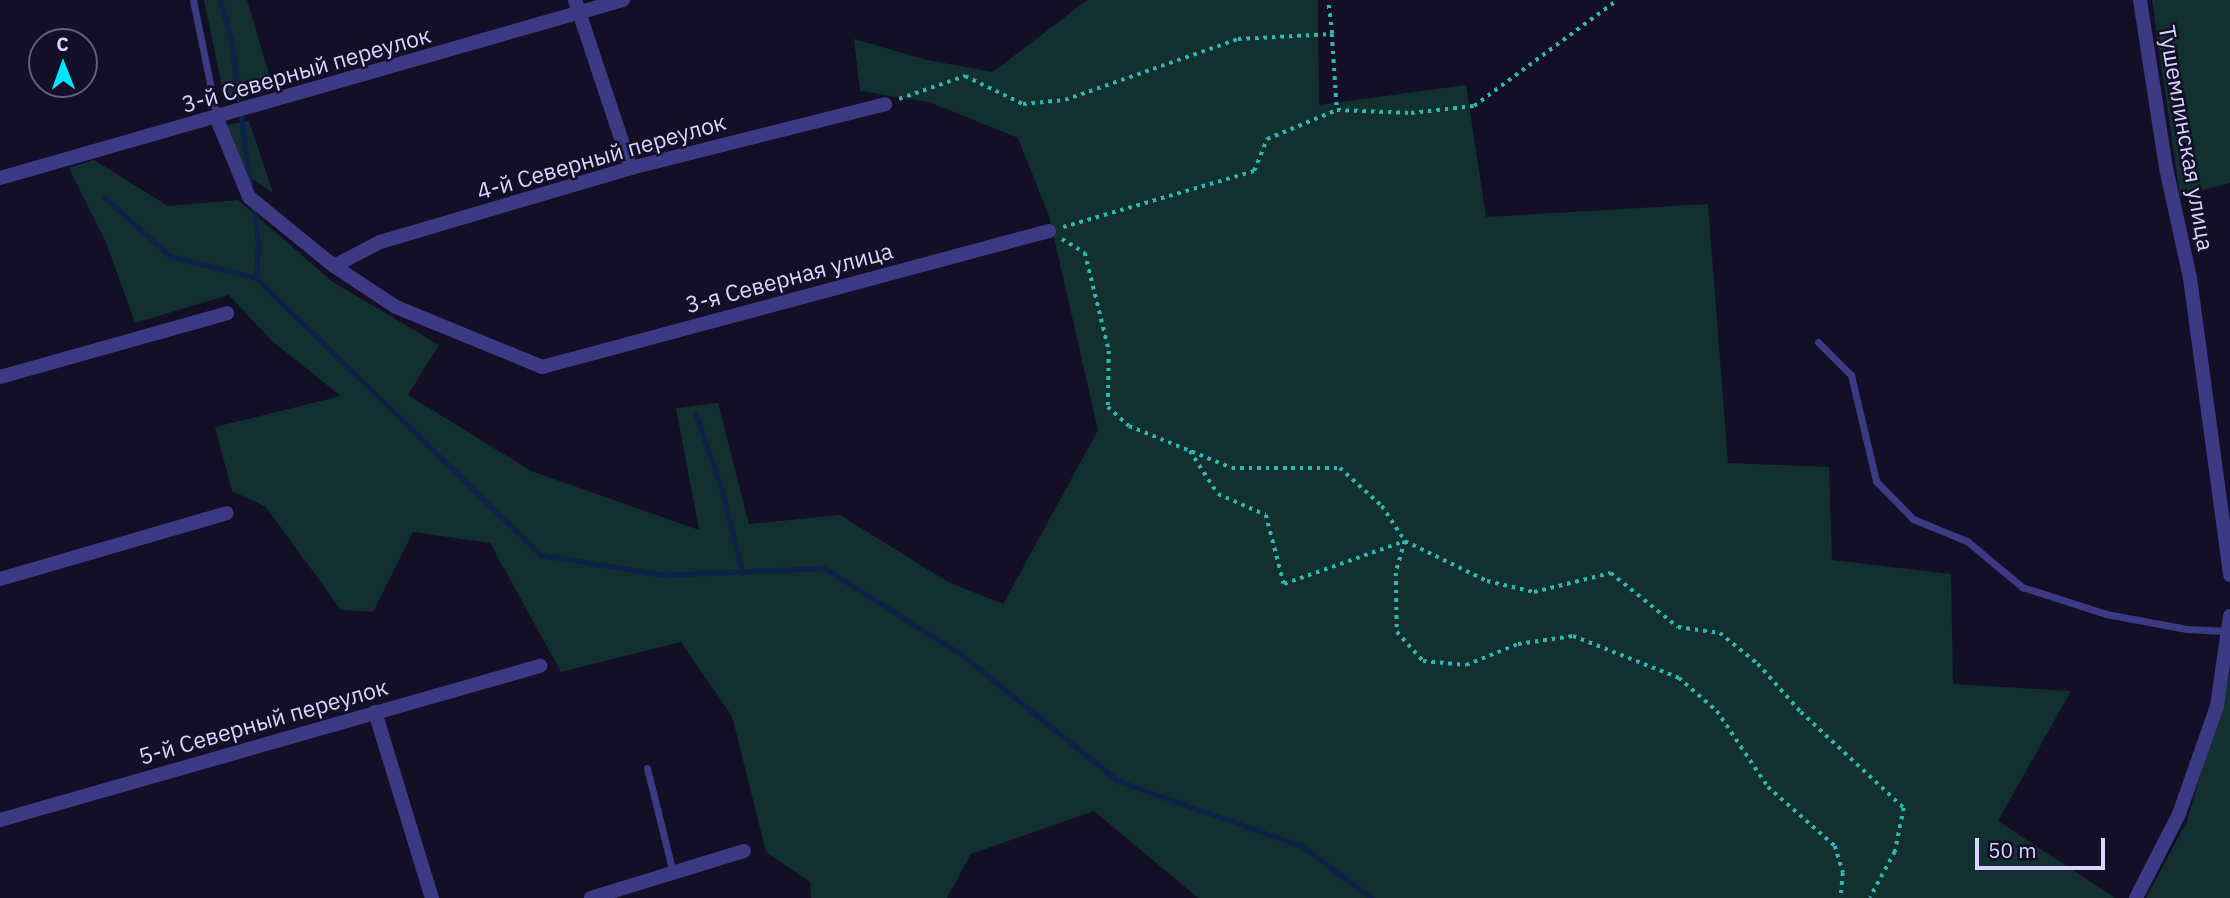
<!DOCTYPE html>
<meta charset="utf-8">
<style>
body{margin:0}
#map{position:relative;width:2230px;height:898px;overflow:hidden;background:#130f26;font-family:"IBM Plex Sans",sans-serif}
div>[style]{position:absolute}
.green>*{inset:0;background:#12302f}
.stream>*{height:5px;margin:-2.5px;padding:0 2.5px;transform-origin:2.5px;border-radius:2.5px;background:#0c2248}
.path>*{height:3.5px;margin-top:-1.75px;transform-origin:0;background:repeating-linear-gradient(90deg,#2fb8b0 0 3.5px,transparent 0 8.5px)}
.lane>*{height:7px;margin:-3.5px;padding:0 3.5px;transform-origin:3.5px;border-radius:3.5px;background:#3d3a85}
.street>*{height:14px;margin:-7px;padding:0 7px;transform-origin:7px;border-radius:7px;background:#3d3a85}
span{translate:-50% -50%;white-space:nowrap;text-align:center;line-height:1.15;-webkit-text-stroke:5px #130f26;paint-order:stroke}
.street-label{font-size:23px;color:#d9d4ff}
.north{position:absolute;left:28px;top:28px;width:70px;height:70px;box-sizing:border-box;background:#130f26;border:2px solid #625e7d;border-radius:50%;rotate:359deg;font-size:19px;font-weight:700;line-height:28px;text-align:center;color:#d9d4ff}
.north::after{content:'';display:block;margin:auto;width:24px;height:32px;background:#00e5ff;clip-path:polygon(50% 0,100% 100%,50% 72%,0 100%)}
.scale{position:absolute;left:1975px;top:838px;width:130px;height:32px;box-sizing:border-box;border:4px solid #d9d4ff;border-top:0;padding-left:9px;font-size:21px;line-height:24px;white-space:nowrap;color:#d9d4ff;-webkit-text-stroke:5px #130f26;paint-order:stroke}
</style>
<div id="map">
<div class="green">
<i style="clip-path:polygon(204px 0,247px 0,273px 87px,225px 101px)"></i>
<i style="clip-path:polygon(1087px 0,1318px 0,1319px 105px,1466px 85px,1486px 217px,1708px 204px,1728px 463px,1829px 467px,1832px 560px,1951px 574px,1953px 684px,2071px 691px,1998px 821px,2115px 898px,1198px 898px,1094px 811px,971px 854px,947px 898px,811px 898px,810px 882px,766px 852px,732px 716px,681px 642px,561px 672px,490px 543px,413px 532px,373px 612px,341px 610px,266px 507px,232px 491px,215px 427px,341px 396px,272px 341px,229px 295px,135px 323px,107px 245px,69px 168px,94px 160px,168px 206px,238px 200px,333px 282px,439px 345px,408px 395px,531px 471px,699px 530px,676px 408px,718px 403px,749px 524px,840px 515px,948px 582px,1003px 604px,1098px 430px,1049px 216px,1018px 138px,929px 102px,860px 91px,854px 39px,927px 60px,993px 72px)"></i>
<i style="clip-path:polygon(2152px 0,2230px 0,2230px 183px,2180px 196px)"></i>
<i style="clip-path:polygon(249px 121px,273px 193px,244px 173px,226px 125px)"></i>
<i style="clip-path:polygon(2230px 673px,2230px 898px,2146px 898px,2187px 821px)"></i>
</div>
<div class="stream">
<i style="left:220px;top:0;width:41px;rotate:74.6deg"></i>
<i style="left:231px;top:40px;width:144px;rotate:82.4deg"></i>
<i style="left:104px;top:197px;width:89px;rotate:41.8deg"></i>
<i style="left:170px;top:256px;width:89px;rotate:14.3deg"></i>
<i style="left:256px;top:278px;width:397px;rotate:44.2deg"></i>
<i style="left:541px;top:555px;width:124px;rotate:9.3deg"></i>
<i style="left:663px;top:575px;width:161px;rotate:-2.5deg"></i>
<i style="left:824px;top:568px;width:163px;rotate:32.2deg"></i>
<i style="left:962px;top:655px;width:201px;rotate:38.9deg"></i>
<i style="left:1118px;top:781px;width:195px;rotate:19.5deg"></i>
<i style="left:1302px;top:846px;width:86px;rotate:37deg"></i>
<i style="left:253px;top:203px;width:39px;rotate:83deg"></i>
<i style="left:258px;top:242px;width:36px;rotate:93deg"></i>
<i style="left:695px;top:413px;width:75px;rotate:70.6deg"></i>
<i style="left:720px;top:484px;width:91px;rotate:76deg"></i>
</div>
<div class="path">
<i style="left:1332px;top:34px;width:76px;rotate:86.2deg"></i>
<i style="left:899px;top:99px;width:70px;rotate:-19.2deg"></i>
<i style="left:965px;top:76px;width:64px;rotate:25.8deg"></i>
<i style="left:1023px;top:104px;width:42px;rotate:-5.4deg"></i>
<i style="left:1065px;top:100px;width:183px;rotate:-19.4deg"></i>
<i style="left:1238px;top:39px;width:94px;rotate:-3deg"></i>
<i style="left:1332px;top:34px;width:34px;rotate:-97deg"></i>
<i style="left:1063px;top:227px;width:199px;rotate:-16.3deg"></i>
<i style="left:1254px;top:171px;width:35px;rotate:-68deg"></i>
<i style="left:1267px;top:139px;width:76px;rotate:-22.5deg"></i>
<i style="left:1337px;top:110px;width:74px;rotate:2.3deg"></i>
<i style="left:1411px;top:113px;width:63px;rotate:-6.3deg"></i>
<i style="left:1474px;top:106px;width:178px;rotate:-36.5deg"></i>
<i style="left:1062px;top:239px;width:27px;rotate:31deg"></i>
<i style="left:1085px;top:253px;width:101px;rotate:76.2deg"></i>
<i style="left:1109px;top:351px;width:56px;rotate:91deg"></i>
<i style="left:1108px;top:407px;width:28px;rotate:42deg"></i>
<i style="left:1129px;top:426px;width:111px;rotate:22.2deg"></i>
<i style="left:1232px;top:468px;width:108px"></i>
<i style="left:1340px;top:468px;width:57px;rotate:42.1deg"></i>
<i style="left:1382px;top:506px;width:42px;rotate:56.7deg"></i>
<i style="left:1405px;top:541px;width:33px;rotate:106deg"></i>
<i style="left:1396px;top:573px;width:59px;rotate:89deg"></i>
<i style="left:1397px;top:632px;width:39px;rotate:48deg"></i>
<i style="left:1423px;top:661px;width:43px;rotate:5.3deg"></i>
<i style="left:1466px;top:665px;width:56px;rotate:-22deg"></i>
<i style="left:1518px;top:644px;width:56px;rotate:-8.3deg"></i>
<i style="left:1573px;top:636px;width:114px;rotate:21.6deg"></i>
<i style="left:1679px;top:678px;width:50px;rotate:41deg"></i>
<i style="left:1717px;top:711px;width:92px;rotate:56.1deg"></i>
<i style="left:1768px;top:787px;width:89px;rotate:41.4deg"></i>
<i style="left:1835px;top:846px;width:28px;rotate:73deg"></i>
<i style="left:1843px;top:873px;width:25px;rotate:95deg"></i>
<i style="left:1190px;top:451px;width:51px;rotate:56.9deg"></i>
<i style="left:1218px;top:494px;width:52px;rotate:23.6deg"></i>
<i style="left:1266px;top:515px;width:71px;rotate:75.4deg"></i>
<i style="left:1284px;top:584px;width:128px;rotate:-19.6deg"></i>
<i style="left:1405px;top:541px;width:91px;rotate:26deg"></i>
<i style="left:1487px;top:581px;width:48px;rotate:13.2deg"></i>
<i style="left:1534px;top:592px;width:79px;rotate:-13.9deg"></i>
<i style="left:1611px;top:573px;width:86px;rotate:38.9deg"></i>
<i style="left:1678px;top:627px;width:42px;rotate:8.1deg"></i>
<i style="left:1720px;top:633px;width:49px;rotate:39.2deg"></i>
<i style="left:1758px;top:664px;width:64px;rotate:48.1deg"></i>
<i style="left:1801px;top:712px;width:141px;rotate:43deg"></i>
<i style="left:1904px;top:808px;width:45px;rotate:101.6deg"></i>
<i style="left:1895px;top:852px;width:52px;rotate:118.5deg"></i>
</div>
<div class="lane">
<i style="left:193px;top:0;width:120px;rotate:78.5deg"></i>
<i style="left:1818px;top:342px;width:47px;rotate:45deg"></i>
<i style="left:1851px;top:375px;width:109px;rotate:76.7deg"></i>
<i style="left:1876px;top:481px;width:53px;rotate:45.8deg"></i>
<i style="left:1913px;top:519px;width:58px;rotate:22.2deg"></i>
<i style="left:1967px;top:541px;width:72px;rotate:39.9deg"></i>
<i style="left:2022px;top:587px;width:88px;rotate:17.8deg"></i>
<i style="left:2106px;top:614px;width:82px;rotate:10.5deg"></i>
<i style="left:2187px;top:629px;width:40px;rotate:2.9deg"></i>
<i style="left:647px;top:768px;width:108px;rotate:76.1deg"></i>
</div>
<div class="street">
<i style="left:575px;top:0;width:177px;rotate:71.6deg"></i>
<i style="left:2140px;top:0;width:170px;rotate:81.2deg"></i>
<i style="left:2166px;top:168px;width:113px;rotate:77.7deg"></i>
<i style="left:2190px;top:278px;width:300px;rotate:82.3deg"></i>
<i style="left:217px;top:119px;width:84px;rotate:67.7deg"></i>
<i style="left:249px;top:197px;width:109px;rotate:39.1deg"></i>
<i style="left:334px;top:266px;width:74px;rotate:33.5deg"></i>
<i style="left:396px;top:307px;width:158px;rotate:22.3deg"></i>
<i style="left:542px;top:367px;width:525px;rotate:-15.02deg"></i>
<i style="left:0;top:178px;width:648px;rotate:-15.95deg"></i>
<i style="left:334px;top:266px;width:52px;rotate:-27.6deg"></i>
<i style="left:380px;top:242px;width:262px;rotate:-16.4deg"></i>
<i style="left:631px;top:168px;width:262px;rotate:-14.1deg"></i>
<i style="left:0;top:377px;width:236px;rotate:-15.7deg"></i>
<i style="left:0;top:579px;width:236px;rotate:-16.2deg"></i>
<i style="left:375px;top:712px;width:195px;rotate:73deg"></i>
<i style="left:0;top:820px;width:562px;rotate:-15.92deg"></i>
<i style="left:591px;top:898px;width:160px;rotate:-17.1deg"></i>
<i style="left:2136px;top:898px;width:94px;rotate:-62.9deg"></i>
<i style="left:2179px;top:814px;width:114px;rotate:-70.6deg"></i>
<i style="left:2217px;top:706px;width:91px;rotate:-81.8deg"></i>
</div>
<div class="street-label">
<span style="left:306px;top:69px;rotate:-16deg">3-й Северный переулок</span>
<span style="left:2187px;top:138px;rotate:80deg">Тушемлинская улица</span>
<span style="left:601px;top:156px;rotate:-16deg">4-й Северный переулок</span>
<span style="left:789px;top:277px;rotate:-15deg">3-я Северная улица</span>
<span style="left:263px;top:721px;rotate:-16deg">5-й Северный переулок</span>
</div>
<div class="north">С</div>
<div class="scale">50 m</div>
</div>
